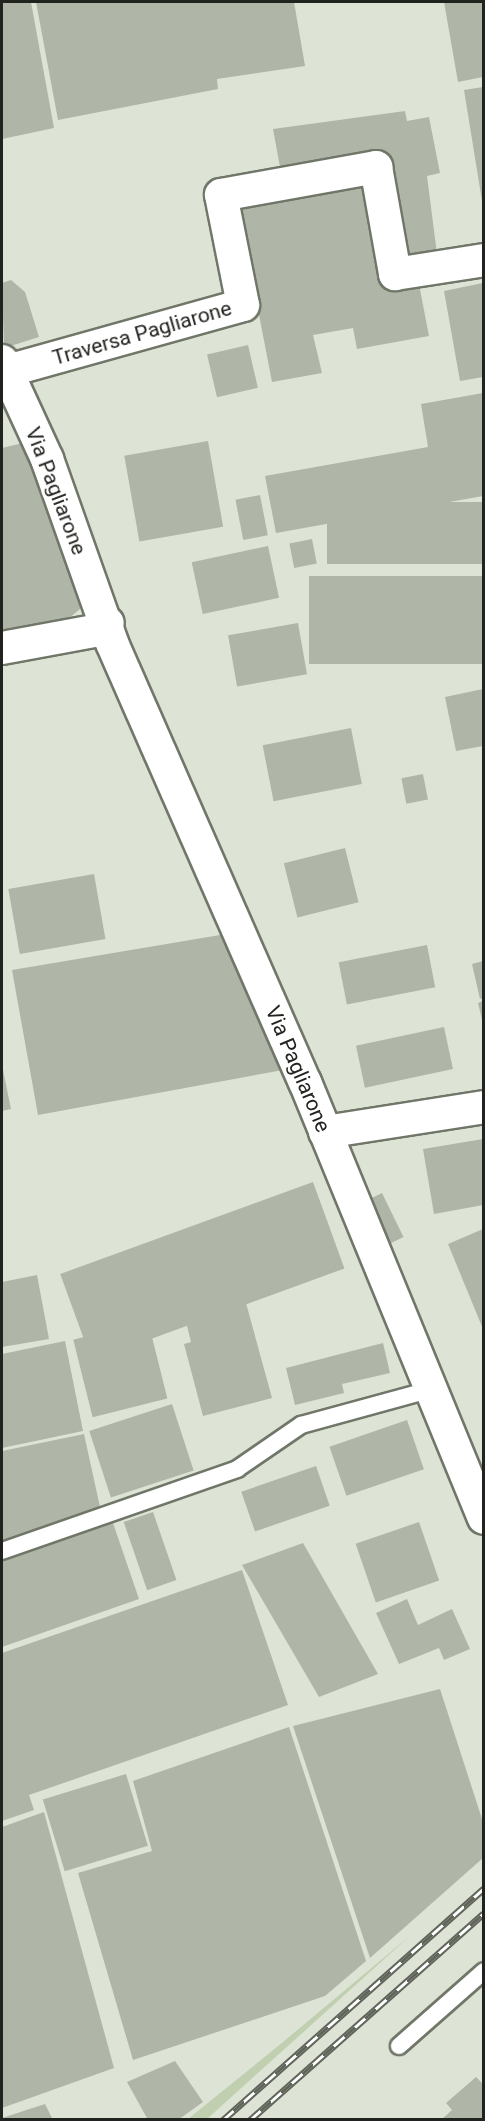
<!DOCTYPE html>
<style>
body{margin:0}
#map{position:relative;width:485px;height:2121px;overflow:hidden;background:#dde4d5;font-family:Roboto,sans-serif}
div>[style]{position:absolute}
.green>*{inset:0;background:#c0cfaf}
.building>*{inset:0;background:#afb6a7;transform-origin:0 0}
.roads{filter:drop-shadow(2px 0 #707769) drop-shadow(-2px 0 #707769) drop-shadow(0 2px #707769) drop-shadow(0 -2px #707769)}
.lane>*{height:16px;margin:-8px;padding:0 8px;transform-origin:8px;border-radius:8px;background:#fff}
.street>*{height:32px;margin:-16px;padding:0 16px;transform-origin:16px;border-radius:16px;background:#fff}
.rail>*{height:7px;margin-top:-3.5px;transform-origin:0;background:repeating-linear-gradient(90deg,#fff 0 14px,#60645b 0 28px);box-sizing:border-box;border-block:2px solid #60645b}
span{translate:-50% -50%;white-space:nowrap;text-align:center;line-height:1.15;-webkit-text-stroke:6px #fff;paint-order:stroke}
.street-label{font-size:21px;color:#21241e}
.frame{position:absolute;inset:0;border:3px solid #21241e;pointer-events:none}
</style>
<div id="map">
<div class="green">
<i style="clip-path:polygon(411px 1935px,207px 2119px,188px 2119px,283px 2042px)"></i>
</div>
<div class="building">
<i style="clip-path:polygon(2px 2px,31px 2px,54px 128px,2px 139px)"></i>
<i style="clip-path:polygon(36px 2px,294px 2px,305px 66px,217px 79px,218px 89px,58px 120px)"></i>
<i style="clip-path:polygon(444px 2px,483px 2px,483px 77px,458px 82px)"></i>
<i style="clip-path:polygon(483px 87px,483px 201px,482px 201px,464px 90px)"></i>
<i style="clip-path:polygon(405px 111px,407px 121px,429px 117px,440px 173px,427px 176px,437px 254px,411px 259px,391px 156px,282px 178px,273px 129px)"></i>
<i style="clip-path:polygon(368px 182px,418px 279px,429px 336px,357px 349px,353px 328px,313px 335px,322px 373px,272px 382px,238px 206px)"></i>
<i style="clip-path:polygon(11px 280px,25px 292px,39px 337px,4px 348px,2px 283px)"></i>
<i style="clip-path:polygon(483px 283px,483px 377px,460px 381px,444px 291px)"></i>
<i style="left:248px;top:345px;width:44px;height:42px;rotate:77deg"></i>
<i style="clip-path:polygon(483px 393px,483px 496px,276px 533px,265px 476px,428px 447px,421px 404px)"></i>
<i style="left:208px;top:441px;width:87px;height:85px;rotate:80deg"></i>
<i style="clip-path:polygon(23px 443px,42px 474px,82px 592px,80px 609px,68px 619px,2px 633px,2px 448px)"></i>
<i style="left:260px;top:495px;width:41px;height:25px;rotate:79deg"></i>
<i style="left:483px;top:502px;width:62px;height:156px;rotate:90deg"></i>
<i style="left:312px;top:539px;width:25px;height:23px;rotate:79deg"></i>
<i style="left:268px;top:546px;width:53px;height:78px;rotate:78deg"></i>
<i style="left:483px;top:576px;width:88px;height:174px;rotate:90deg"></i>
<i style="left:298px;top:623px;width:52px;height:71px;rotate:80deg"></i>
<i style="clip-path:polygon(483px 689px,483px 746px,456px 751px,445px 697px)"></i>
<i style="left:351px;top:728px;width:57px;height:90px;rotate:79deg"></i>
<i style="left:423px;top:774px;width:26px;height:22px;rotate:79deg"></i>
<i style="left:345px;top:848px;width:56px;height:63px;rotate:76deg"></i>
<i style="left:94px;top:874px;width:66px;height:87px;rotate:80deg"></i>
<i style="clip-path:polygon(226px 934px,283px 1070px,38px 1115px,12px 970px)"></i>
<i style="left:427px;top:945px;width:43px;height:90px;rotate:79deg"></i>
<i style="clip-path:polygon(483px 961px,483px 998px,480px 999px,472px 964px)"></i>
<i style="clip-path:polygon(483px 1001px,483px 1024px,478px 1003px)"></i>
<i style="left:444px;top:1027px;width:43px;height:90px;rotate:78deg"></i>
<i style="clip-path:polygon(2px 1065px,11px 1109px,2px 1111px)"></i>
<i style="clip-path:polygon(483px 1139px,483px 1205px,434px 1214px,423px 1149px)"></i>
<i style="left:313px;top:1182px;width:92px;height:269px;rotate:70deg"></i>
<i style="left:382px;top:1193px;width:49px;height:18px;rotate:64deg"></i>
<i style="clip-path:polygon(483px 1229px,483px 1329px,448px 1244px)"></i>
<i style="clip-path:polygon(37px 1275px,49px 1339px,2px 1347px,2px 1282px)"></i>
<i style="clip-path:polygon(246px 1303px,272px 1398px,203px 1416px,184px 1344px,191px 1342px,185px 1318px)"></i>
<i style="left:148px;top:1321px;width:80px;height:77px;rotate:76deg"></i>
<i style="clip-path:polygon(65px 1341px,83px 1431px,2px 1448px,2px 1354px)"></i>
<i style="clip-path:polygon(383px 1343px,390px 1373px,342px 1384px,344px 1393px,295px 1405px,286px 1368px)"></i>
<i style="left:172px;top:1404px;width:70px;height:87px;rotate:72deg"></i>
<i style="left:407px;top:1420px;width:52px;height:82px;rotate:71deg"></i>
<i style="clip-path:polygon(84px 1434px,100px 1507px,2px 1541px,2px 1451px)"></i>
<i style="left:316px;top:1466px;width:42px;height:79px;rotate:71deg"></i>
<i style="left:153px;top:1512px;width:72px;height:31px;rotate:71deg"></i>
<i style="clip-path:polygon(112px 1520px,139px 1599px,2px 1647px,2px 1558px)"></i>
<i style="left:419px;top:1522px;width:62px;height:67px;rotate:71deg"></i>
<i style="clip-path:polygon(303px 1543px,378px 1674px,319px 1697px,242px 1565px)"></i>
<i style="clip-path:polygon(242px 1570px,288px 1705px,29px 1795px,34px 1810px,2px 1821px,2px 1653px)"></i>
<i style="clip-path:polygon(407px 1599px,418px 1625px,452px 1609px,470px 1649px,444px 1660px,439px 1648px,399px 1664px,376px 1613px)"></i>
<i style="clip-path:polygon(440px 1689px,483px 1822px,483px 1858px,370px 1958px,293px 1726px)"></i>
<i style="clip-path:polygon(289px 1727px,366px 1961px,325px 1996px,133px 2060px,78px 1873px,152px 1851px,133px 1781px)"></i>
<i style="left:126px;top:1774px;width:75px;height:87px;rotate:73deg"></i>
<i style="clip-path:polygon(44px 1812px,114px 2068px,2px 2108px,2px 1827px)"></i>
<i style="clip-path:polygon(175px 2061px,203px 2102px,178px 2120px,148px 2120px,127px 2082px)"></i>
<i style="clip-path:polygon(476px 2077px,483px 2084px,483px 2120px,441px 2120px,452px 2110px,446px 2103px)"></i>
<i style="clip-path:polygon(45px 2104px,53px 2120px,2px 2120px,2px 2118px)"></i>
</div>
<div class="roads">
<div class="lane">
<i style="left:2px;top:1551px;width:249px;rotate:-19.2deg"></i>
<i style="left:237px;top:1469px;width:78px;rotate:-34.5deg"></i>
<i style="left:301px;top:1425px;width:137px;rotate:-15.3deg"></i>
<i style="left:399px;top:2046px;width:113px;rotate:-41.4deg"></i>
</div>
<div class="street">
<i style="left:2px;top:361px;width:108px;rotate:65.3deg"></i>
<i style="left:47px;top:459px;width:195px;rotate:70.5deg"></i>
<i style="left:112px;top:643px;width:480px;rotate:66.3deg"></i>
<i style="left:305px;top:1082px;width:471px;rotate:67.7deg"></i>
<i style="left:7px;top:371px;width:245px;rotate:-15.6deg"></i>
<i style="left:243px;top:305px;width:112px;rotate:-101.3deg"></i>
<i style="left:221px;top:195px;width:158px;rotate:-10.2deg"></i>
<i style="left:376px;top:167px;width:109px;rotate:79.9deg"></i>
<i style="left:395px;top:274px;width:90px;rotate:-8.9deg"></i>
<i style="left:2px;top:648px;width:95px;rotate:-10.4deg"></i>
<i style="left:95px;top:631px;width:15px;rotate:-32deg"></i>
<i style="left:325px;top:1132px;width:161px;rotate:-8.9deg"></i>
</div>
</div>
<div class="rail">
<i style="left:223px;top:2120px;width:349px;rotate:-41.6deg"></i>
<i style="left:250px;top:2120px;width:312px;rotate:-41.5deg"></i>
</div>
<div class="street-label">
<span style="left:142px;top:333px;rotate:-16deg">Traversa Pagliarone</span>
<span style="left:56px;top:491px;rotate:69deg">Via Pagliarone</span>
<span style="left:298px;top:1069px;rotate:67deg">Via Pagliarone</span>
</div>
<div class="frame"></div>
</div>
